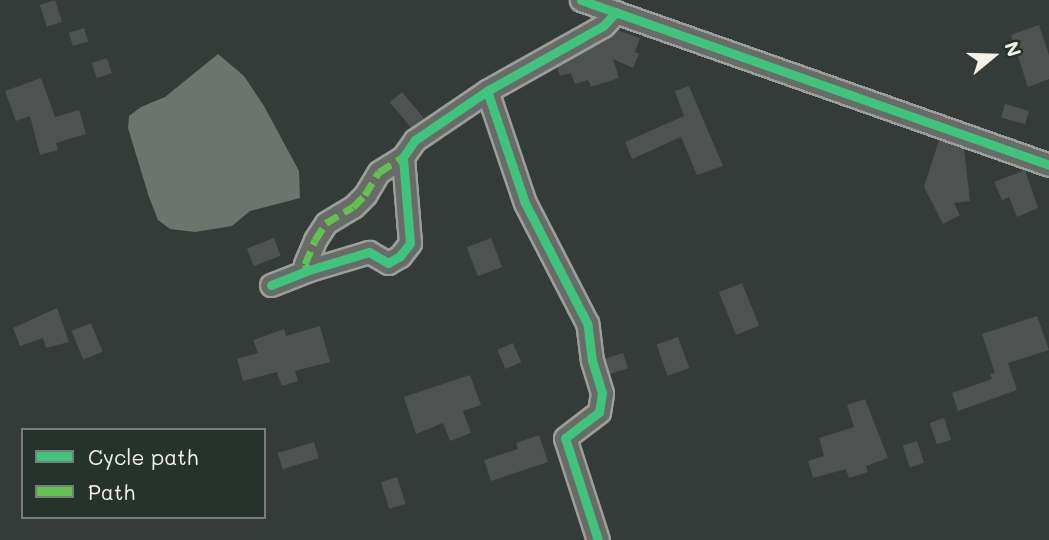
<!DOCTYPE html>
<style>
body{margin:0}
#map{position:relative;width:1049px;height:540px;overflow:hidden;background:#353b38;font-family:Mali,sans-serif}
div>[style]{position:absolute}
.water>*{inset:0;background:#6d736d}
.building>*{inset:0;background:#4e5250;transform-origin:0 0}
.roads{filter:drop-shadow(2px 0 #9c9e9b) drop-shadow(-2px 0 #9c9e9b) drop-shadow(0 2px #9c9e9b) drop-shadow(0 -2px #9c9e9b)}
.minor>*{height:21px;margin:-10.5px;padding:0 10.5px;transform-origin:10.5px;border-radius:10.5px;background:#686b66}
.quiet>*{height:7px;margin-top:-3.5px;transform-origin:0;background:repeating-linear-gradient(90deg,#63c152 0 14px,transparent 0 21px)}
.cycleway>*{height:9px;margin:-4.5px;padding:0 4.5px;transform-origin:4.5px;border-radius:4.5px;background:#40c37c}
span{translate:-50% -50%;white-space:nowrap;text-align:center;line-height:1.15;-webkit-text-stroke:5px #26332d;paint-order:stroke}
.legend{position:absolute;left:21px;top:428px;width:245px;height:91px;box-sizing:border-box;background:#26332d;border:2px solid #787f78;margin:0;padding:9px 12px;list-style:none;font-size:21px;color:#f4f1e8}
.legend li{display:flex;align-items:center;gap:14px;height:35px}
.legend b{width:35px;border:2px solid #787f78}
.north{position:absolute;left:958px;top:21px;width:70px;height:70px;-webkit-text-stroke:5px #26332d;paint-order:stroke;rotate:71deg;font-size:19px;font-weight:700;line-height:28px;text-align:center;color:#f4f1e8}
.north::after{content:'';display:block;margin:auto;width:24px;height:32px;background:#f4f1e8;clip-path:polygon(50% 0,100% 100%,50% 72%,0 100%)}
</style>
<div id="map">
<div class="water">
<i style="clip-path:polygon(218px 54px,244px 76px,264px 106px,299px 171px,300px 198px,250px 211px,232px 226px,195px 232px,170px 229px,158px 220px,149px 197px,128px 128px,129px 116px,141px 107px,165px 97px)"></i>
</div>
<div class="building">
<i style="left:55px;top:0;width:23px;height:16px;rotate:72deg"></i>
<i style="clip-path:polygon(1039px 25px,1049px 55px,1049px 79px,1028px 87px,1011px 35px)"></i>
<i style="left:84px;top:28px;width:14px;height:16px;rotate:73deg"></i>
<i style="clip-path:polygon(617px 30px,640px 38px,635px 52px,639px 54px,633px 68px,613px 59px,619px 78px,591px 87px,588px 80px,575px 84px,571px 73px,560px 76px,557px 67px)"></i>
<i style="left:107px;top:58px;width:16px;height:16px;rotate:72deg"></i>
<i style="clip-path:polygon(41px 78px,55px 117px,79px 110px,86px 134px,56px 143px,58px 150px,40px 155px,30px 116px,16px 121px,5px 91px)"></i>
<i style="clip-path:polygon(689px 86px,723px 166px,697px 175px,681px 137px,632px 159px,625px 142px,684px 116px,675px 91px)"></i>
<i style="left:402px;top:92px;width:34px;height:16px;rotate:50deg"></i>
<i style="left:1005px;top:104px;width:25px;height:14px;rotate:16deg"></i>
<i style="clip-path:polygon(939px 140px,964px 149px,970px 201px,954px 203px,960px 215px,943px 224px,924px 187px)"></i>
<i style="clip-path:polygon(1025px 170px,1038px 208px,1017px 217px,1009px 197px,1002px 200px,994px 182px)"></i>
<i style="left:274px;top:238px;width:19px;height:29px;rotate:69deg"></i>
<i style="left:491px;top:238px;width:31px;height:26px;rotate:69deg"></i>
<i style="left:742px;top:283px;width:46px;height:25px;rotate:68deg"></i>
<i style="clip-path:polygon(57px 308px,69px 342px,46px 348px,43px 338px,20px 346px,13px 328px)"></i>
<i style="clip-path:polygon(1037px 316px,1049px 350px,1008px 363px,1017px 390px,958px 411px,952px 393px,992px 379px,990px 374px,995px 373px,982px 334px)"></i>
<i style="left:91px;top:323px;width:31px;height:21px;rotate:68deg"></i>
<i style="clip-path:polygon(320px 326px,330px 362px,295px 371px,298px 381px,282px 386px,277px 372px,243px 381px,237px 359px,258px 353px,253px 340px,284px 329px,286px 336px)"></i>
<i style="left:678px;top:337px;width:33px;height:23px;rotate:70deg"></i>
<i style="left:513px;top:343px;width:21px;height:17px;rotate:67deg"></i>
<i style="left:623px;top:353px;width:16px;height:19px;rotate:72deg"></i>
<i style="clip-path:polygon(470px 375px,481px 405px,463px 411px,471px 433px,450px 441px,443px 423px,416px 434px,404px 397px)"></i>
<i style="clip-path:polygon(865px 399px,888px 458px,866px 466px,868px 472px,849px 478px,846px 469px,813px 478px,808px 461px,824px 456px,819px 438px,854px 427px,847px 405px)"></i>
<i style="left:944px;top:418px;width:23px;height:15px;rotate:72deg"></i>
<i style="clip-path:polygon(539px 435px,548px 462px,491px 481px,484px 460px,518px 449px,516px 443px)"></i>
<i style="left:917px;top:441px;width:23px;height:15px;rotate:72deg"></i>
<i style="left:314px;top:442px;width:17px;height:38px;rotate:73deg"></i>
<i style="left:397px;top:477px;width:28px;height:17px;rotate:72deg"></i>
</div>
<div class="roads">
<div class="minor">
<i style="left:581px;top:0;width:496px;rotate:19.4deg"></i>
<i style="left:309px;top:270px;width:7px;rotate:-124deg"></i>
<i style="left:305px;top:264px;width:26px;rotate:-67deg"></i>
<i style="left:315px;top:240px;width:20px;rotate:-57deg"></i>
<i style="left:326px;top:223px;width:31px;rotate:-31deg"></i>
<i style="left:353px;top:207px;width:17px;rotate:-45deg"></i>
<i style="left:365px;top:195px;width:27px;rotate:-59deg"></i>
<i style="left:379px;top:172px;width:28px;rotate:-32deg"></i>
<i style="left:271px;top:285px;width:41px;rotate:-21.5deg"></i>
<i style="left:309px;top:270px;width:63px;rotate:-16.7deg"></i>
<i style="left:369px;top:252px;width:22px;rotate:30deg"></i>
<i style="left:388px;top:263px;width:14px;rotate:-30deg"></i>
<i style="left:400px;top:256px;width:16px;rotate:-52deg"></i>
<i style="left:410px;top:243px;width:86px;rotate:-94.7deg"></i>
<i style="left:403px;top:157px;width:21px;rotate:-55deg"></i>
<i style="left:415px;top:140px;width:87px;rotate:-34.2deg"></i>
<i style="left:598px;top:540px;width:107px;rotate:-107.9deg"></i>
<i style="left:565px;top:438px;width:43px;rotate:-37.4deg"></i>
<i style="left:599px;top:412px;width:19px;rotate:-81deg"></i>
<i style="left:602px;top:393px;width:34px;rotate:-107deg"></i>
<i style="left:592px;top:361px;width:38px;rotate:-97deg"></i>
<i style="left:587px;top:323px;width:135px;rotate:-117.3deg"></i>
<i style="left:525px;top:203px;width:118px;rotate:-108.7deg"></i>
<i style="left:487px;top:91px;width:133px;rotate:-29.3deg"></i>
<i style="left:603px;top:26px;width:19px;rotate:-47deg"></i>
</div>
</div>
<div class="quiet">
<i style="left:309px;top:270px;width:7px;rotate:-124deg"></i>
<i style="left:305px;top:264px;width:26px;rotate:-67deg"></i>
<i style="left:315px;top:240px;width:20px;rotate:-57deg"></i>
<i style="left:326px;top:223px;width:31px;rotate:-31deg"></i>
<i style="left:353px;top:207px;width:17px;rotate:-45deg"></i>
<i style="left:365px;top:195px;width:27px;rotate:-59deg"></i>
<i style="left:379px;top:172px;width:28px;rotate:-32deg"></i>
</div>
<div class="cycleway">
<i style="left:581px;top:0;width:496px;rotate:19.4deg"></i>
<i style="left:271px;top:285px;width:41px;rotate:-21.5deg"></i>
<i style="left:309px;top:270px;width:63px;rotate:-16.7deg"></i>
<i style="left:369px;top:252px;width:22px;rotate:30deg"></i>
<i style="left:388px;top:263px;width:14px;rotate:-30deg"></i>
<i style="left:400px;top:256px;width:16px;rotate:-52deg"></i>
<i style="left:410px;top:243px;width:86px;rotate:-94.7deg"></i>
<i style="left:403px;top:157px;width:21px;rotate:-55deg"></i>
<i style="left:415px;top:140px;width:87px;rotate:-34.2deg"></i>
<i style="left:598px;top:540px;width:107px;rotate:-107.9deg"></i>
<i style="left:565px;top:438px;width:43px;rotate:-37.4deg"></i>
<i style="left:599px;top:412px;width:19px;rotate:-81deg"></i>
<i style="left:602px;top:393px;width:34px;rotate:-107deg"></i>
<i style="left:592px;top:361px;width:38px;rotate:-97deg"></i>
<i style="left:587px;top:323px;width:135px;rotate:-117.3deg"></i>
<i style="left:525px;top:203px;width:118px;rotate:-108.7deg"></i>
<i style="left:487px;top:91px;width:133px;rotate:-29.3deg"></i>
<i style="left:603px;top:26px;width:19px;rotate:-47deg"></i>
</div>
<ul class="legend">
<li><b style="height:9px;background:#40c37c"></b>Cycle path</li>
<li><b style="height:9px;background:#63c152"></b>Path</li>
</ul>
<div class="north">N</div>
</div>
